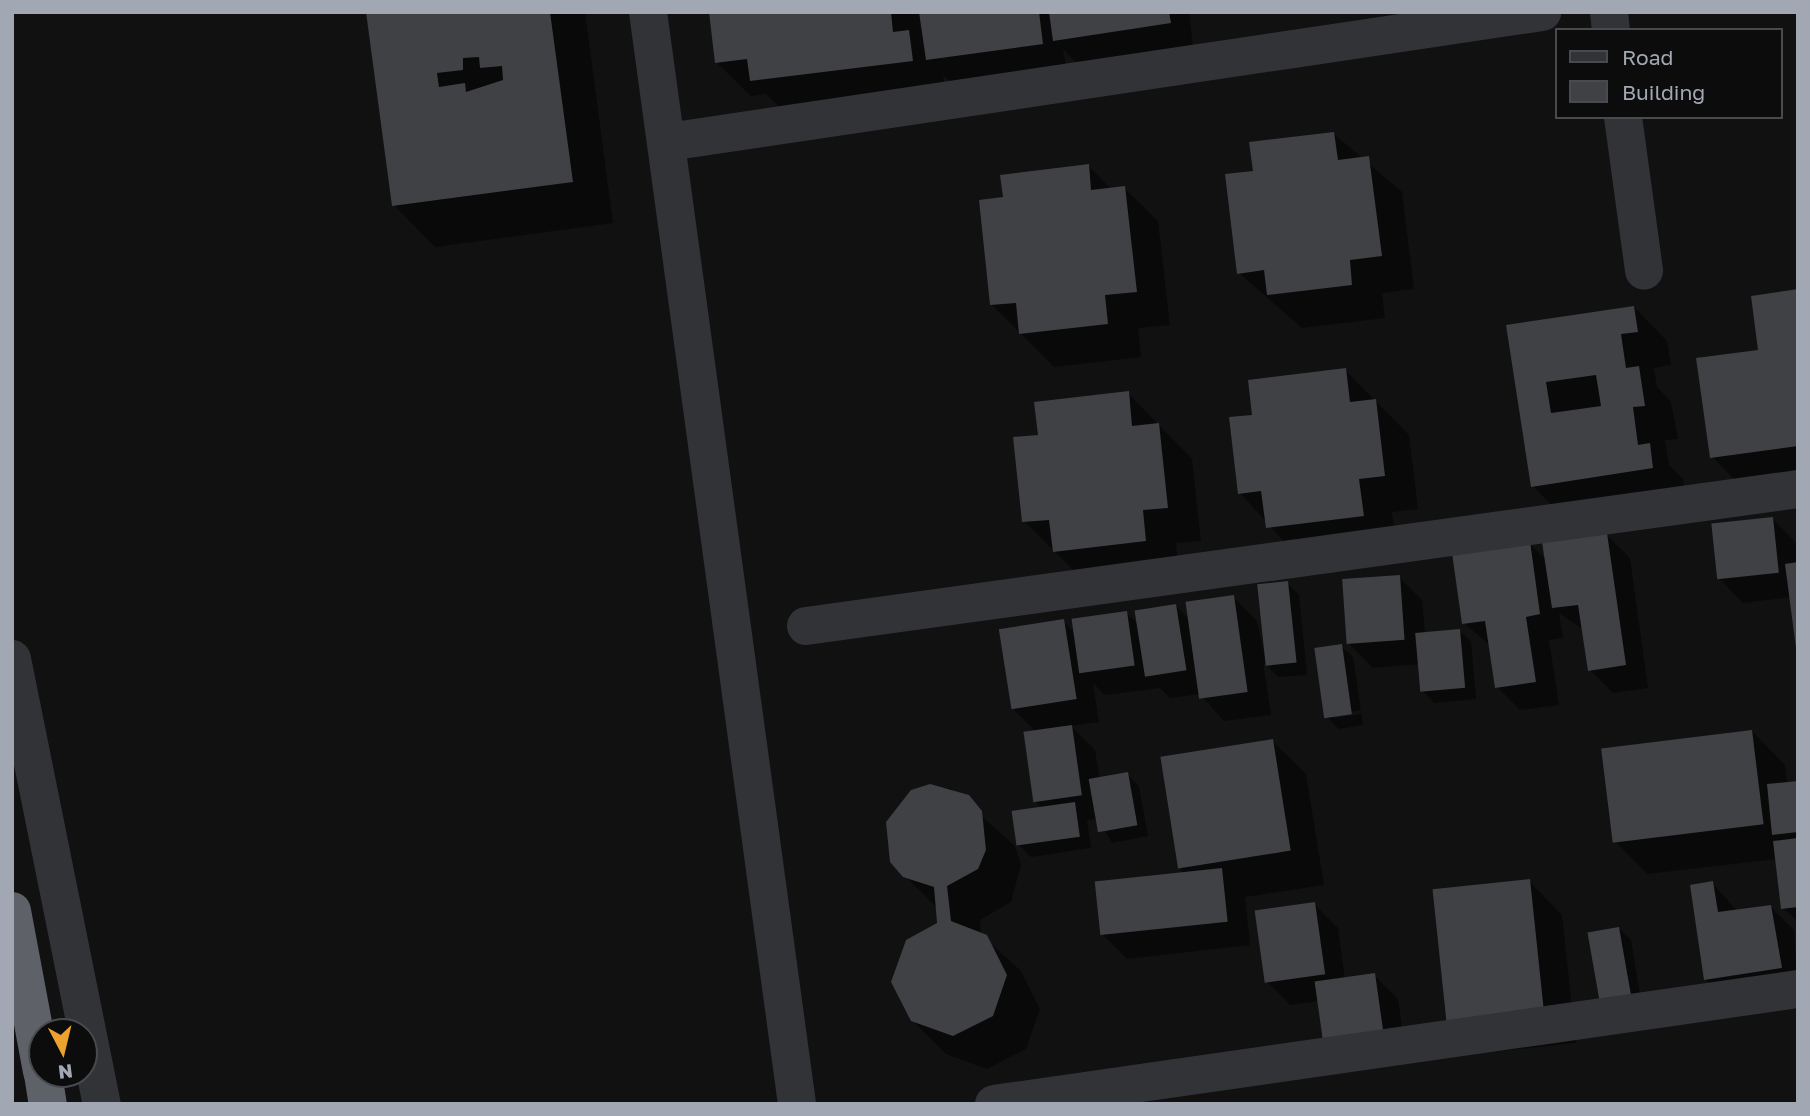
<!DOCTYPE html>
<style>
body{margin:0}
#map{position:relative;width:1810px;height:1116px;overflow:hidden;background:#111112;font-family:"Golos Text",sans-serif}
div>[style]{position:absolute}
.shadow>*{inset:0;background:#0007}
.building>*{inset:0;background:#404145;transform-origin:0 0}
.minor>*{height:38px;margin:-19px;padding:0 19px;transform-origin:19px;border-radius:19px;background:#323337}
.highway>*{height:38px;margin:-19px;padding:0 19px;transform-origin:19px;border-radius:19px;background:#5e6168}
span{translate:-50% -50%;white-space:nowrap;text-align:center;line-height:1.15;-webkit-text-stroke:5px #0c0c0d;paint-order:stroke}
.frame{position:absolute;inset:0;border:14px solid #a2a8b3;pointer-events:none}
.legend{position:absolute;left:1555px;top:28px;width:228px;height:91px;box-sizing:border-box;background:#0c0c0d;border:2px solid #484a4f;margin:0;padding:9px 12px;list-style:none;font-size:21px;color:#a2a8b3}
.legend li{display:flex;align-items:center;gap:14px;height:35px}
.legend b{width:35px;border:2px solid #484a4f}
.north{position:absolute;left:28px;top:1018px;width:70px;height:70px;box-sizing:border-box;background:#0c0c0d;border:2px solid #484a4f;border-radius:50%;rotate:173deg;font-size:19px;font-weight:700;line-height:28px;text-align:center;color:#a2a8b3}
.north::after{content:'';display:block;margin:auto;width:24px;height:32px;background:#eda22e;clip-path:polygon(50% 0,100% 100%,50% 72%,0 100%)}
</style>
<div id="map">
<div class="shadow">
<i style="clip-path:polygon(368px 12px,585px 12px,613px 223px,435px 247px,394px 205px)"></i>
<i style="clip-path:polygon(711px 12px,1189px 12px,1193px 46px,1078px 64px,1063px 49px,1066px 67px,951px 83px,943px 75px,946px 94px,785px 113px,766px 94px,751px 96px,717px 63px)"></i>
<i style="clip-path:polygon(1334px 134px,1402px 192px,1414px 289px,1382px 293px,1385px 318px,1302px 328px,1239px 273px)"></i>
<i style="clip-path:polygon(1089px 166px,1111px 189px,1124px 188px,1158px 221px,1170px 325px,1138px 328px,1141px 357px,1054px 367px,992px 305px)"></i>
<i style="clip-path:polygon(1798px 291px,1798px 483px,1746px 491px,1712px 457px,1760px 351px)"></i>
<i style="clip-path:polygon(1634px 307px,1667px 341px,1671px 365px,1654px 368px,1657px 387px,1671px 402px,1678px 439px,1665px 440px,1669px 465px,1683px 479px,1686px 502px,1566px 520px,1533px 486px,1508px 326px)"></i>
<i style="clip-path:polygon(1345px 370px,1409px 435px,1418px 509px,1392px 512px,1397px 549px,1301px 560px,1240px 493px,1254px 416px)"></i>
<i style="clip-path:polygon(1128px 393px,1192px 459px,1201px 541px,1176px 543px,1179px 574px,1088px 585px,1024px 521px,1040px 437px)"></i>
<i style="clip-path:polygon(1773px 519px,1796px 543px,1798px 648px,1791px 597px,1743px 603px,1720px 579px)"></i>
<i style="clip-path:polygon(1607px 535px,1630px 558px,1648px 688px,1613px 693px,1590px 670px,1584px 630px,1559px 613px,1563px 638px,1549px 640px,1559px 705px,1520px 710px,1497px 687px,1491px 646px,1464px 623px,1529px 543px,1547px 561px)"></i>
<i style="clip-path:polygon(1399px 577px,1422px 600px,1425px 633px,1459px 630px,1471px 642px,1476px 699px,1434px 703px,1423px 691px,1420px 664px,1373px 668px,1349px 644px)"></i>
<i style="clip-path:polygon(1287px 583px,1299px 595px,1307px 675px,1278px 677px,1263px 662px,1271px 715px,1224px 721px,1200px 694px,1170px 698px,1160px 688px,1105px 695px,1093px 683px,1099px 722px,1071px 726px,1095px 750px,1100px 780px,1127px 774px,1139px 786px,1148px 836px,1112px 843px,1098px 819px,1087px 820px,1091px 848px,1031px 857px,1019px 845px,1043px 809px,1035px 801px,1036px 732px,1012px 708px,1063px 621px,1076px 634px,1126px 613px,1139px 625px,1176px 606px,1190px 620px,1233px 597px,1257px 621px,1266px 661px)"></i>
<i style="clip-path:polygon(evenodd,1341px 646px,1353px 657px,1363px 725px,1339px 729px,1327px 717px,1341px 646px,1361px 710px,1361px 714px,1334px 718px,1334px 715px,1361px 710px)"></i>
<i style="clip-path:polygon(1752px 731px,1785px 765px,1787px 784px,1798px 782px,1798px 922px,1783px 908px,1777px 859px,1647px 874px,1614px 840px)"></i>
<i style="clip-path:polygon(1272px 741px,1306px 774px,1324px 885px,1245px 897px,1250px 945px,1127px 959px,1103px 935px,1185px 874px,1180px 869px)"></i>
<i style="clip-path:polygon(950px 788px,1015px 846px,1021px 865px,1011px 902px,980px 920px,981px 935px,1021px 971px,1040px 1009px,1026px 1049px,987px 1069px,946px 1054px,912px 1020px,939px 924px,938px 909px,905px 876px,912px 792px)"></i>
<i style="clip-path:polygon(1529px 881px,1562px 915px,1576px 1043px,1481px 1053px)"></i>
<i style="clip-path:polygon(1712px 883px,1737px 911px,1771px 907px,1794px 930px,1798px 992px,1729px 1003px,1705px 979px)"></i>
<i style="clip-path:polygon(1314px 904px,1338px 928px,1345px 980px,1374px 975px,1398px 999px,1407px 1061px,1320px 1001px,1290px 1005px,1267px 982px)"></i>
<i style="clip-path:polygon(1619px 929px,1631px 940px,1642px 1007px,1612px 1012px)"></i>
</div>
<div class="building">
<i style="clip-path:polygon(evenodd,366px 12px,550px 12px,573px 182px,392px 206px,366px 12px,479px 57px,480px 68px,502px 66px,503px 80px,466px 92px,465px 83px,439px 87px,437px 73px,463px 70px,463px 58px,479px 57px)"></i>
<i style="clip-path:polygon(709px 12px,891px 12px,893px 32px,909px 30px,913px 61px,750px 81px,747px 59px,715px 63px)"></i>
<i style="clip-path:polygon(919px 12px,1039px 12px,1043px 44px,926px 60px)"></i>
<i style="clip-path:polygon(1049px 12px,1169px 12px,1171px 23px,1053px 41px)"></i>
<i style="clip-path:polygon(1334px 132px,1338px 160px,1369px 156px,1382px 256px,1350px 260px,1352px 285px,1267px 295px,1264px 270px,1237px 274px,1225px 174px,1253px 171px,1249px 142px)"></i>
<i style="clip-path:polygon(1089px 164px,1091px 190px,1125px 186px,1137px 292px,1105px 295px,1108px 324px,1019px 334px,1016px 303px,990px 305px,979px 200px,1003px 197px,1000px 175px)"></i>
<i style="clip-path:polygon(1798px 289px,1798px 446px,1710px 458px,1696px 358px,1758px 350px,1751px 296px)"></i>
<i style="clip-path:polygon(evenodd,1634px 306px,1638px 332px,1621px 334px,1626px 368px,1639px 366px,1645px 406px,1633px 407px,1638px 445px,1650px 443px,1653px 468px,1531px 487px,1506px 325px,1634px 306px,1596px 375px,1601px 406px,1551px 413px,1546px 382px,1596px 375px)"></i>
<i style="clip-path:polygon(1346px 368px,1350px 402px,1376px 399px,1385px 476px,1359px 479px,1364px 516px,1266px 528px,1261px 491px,1238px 494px,1229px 417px,1252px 415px,1248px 380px)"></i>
<i style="clip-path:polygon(1129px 391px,1132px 426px,1159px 423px,1168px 508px,1143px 510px,1146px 541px,1053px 552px,1049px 520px,1022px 522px,1013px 437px,1038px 435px,1034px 402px)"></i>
<i style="left:1773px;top:517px;width:56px;height:62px;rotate:84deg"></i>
<i style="clip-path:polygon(1607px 533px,1626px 665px,1588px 671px,1578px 605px,1552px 608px,1542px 542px)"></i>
<i style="clip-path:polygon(1530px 541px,1540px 614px,1526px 617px,1536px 682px,1495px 688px,1485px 621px,1462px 624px,1452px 553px)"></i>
<i style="clip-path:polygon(1798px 562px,1798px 648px,1796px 648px,1785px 564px)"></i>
<i style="left:1400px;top:575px;width:65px;height:58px;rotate:86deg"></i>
<i style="left:1288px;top:581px;width:82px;height:31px;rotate:84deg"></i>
<i style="left:1234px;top:595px;width:98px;height:49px;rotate:82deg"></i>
<i style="left:1176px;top:604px;width:67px;height:42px;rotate:81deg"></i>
<i style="left:1127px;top:611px;width:55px;height:56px;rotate:82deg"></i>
<i style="left:1064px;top:619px;width:81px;height:66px;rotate:81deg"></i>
<i style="left:1460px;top:629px;width:59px;height:45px;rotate:85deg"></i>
<i style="left:1342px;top:644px;width:71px;height:28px;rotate:82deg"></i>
<i style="left:1072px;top:725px;width:71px;height:49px;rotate:82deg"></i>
<i style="left:1752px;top:730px;width:95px;height:152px;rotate:83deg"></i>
<i style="left:1273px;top:739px;width:113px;height:114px;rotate:81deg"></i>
<i style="left:1128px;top:772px;width:54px;height:40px;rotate:80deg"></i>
<i style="clip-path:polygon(1798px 781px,1798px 832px,1772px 835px,1767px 784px)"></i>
<i style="clip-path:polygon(930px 784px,969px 795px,982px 811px,986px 850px,978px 869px,947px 886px,951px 921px,987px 935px,1007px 975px,993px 1016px,953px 1036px,911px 1021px,891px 982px,906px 940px,937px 923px,934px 887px,903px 877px,890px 862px,886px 822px,911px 790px)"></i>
<i style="left:1075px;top:802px;width:35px;height:64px;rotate:82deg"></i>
<i style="clip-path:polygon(1798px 838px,1798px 907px,1781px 909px,1773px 841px)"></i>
<i style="left:1222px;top:868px;width:54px;height:128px;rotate:84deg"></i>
<i style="left:1530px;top:879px;width:132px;height:98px;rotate:84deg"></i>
<i style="clip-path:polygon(1713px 881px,1718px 912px,1771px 905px,1782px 968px,1704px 980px,1690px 885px)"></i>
<i style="left:1315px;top:902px;width:73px;height:61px;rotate:82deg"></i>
<i style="left:1619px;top:927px;width:70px;height:32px;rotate:80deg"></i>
<i style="left:1375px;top:973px;width:66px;height:61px;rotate:82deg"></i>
</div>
<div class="minor">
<i style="left:648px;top:12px;width:1102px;rotate:82.23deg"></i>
<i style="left:1609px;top:12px;width:18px;rotate:84deg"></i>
<i style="left:1623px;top:117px;width:155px;rotate:82.2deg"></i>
<i style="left:668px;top:142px;width:884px;rotate:-8.46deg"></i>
<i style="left:806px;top:626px;width:1001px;rotate:-7.86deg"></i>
<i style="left:12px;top:659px;width:454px;rotate:78.6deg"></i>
<i style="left:994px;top:1104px;width:812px;rotate:-8.14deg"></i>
</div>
<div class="highway">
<i style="left:12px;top:911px;width:163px;rotate:79.4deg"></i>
<i style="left:43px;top:1074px;width:30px;rotate:81deg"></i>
</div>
<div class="frame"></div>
<ul class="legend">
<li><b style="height:9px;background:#323337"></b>Road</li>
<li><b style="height:19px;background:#404145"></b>Building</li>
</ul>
<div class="north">N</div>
</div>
